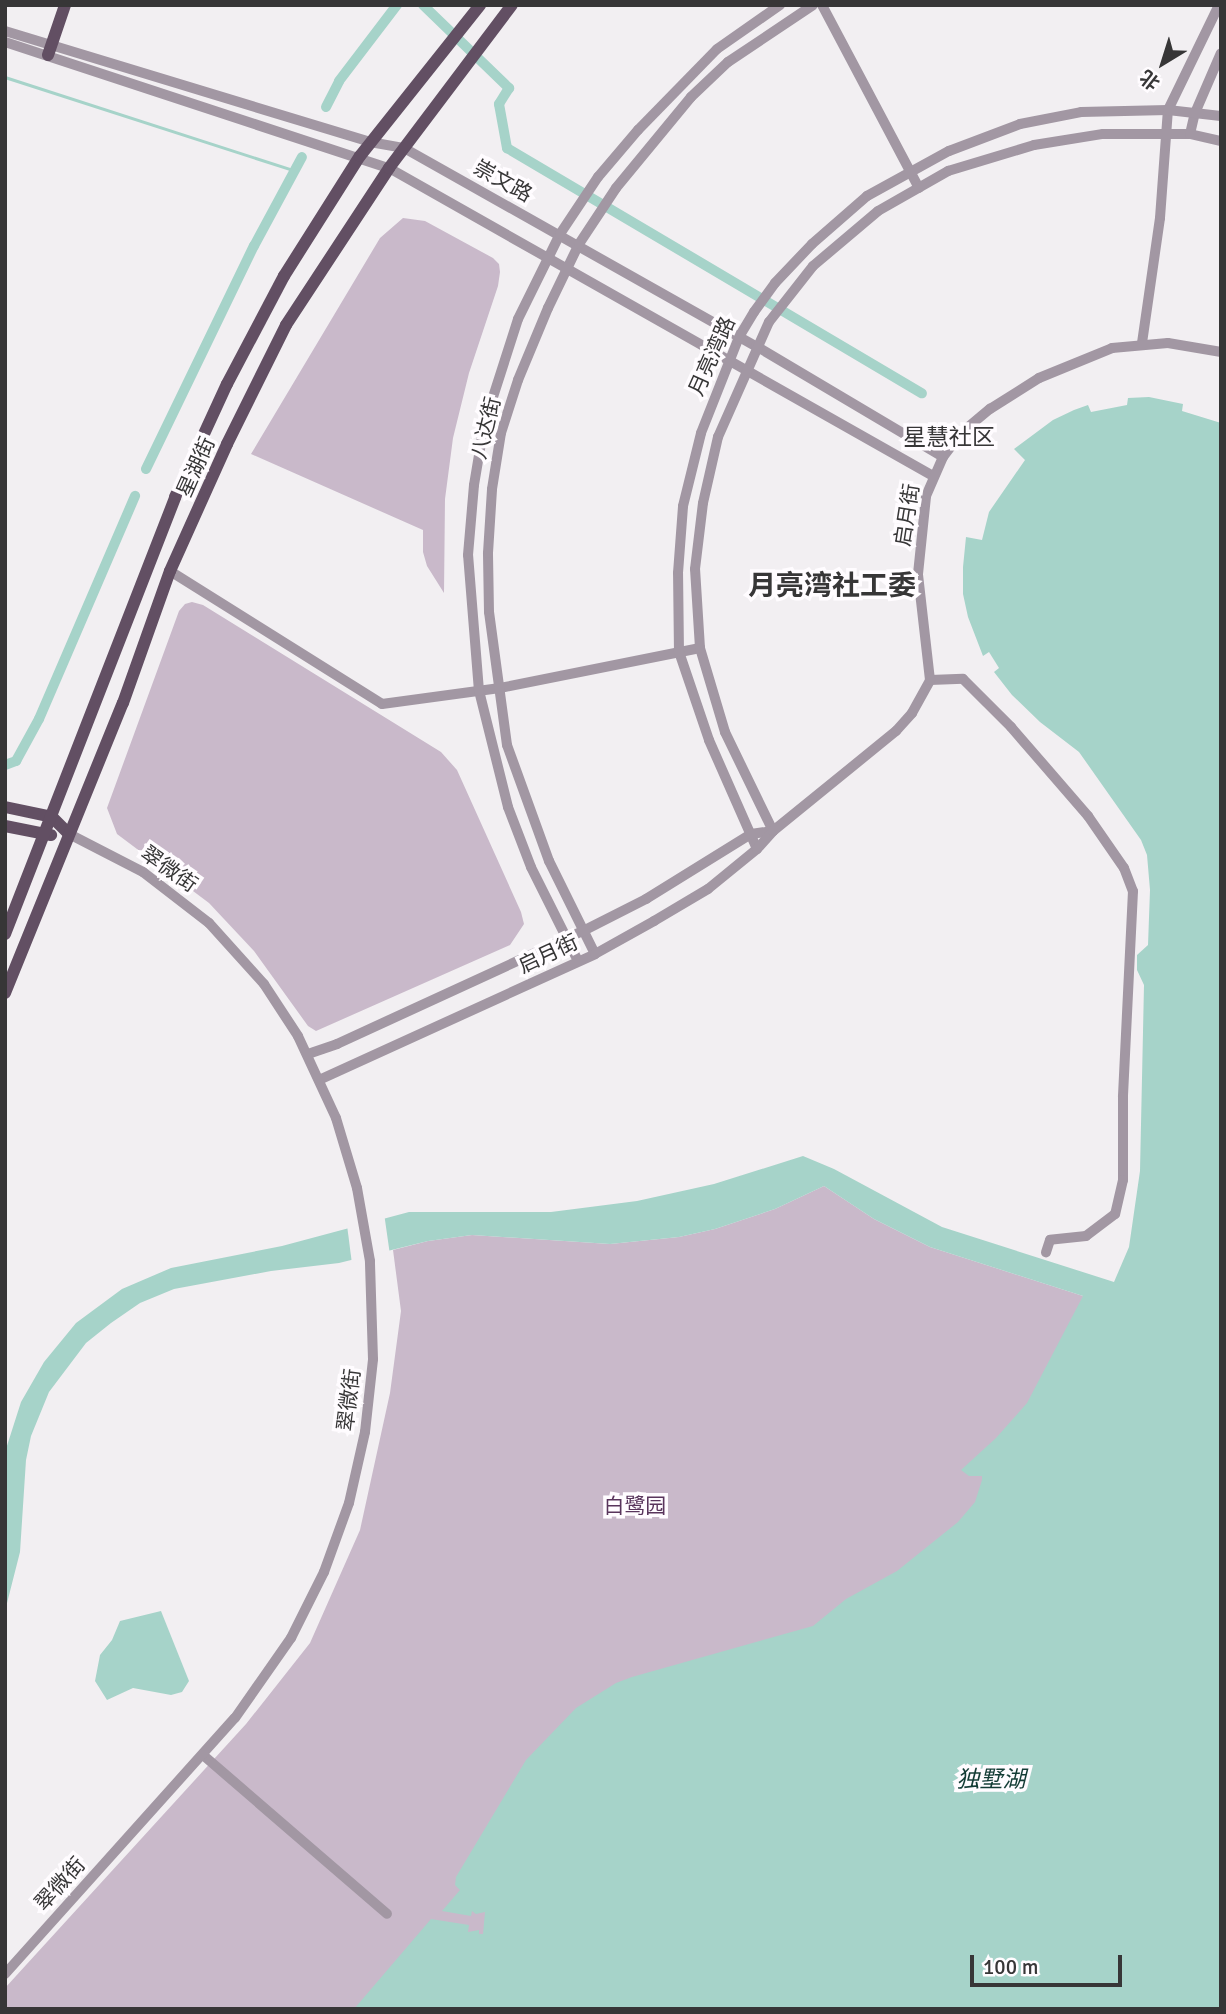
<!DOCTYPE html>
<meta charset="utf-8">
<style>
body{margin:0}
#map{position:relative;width:1226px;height:2014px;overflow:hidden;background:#f2eff2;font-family:Signika,"Noto Sans SC",sans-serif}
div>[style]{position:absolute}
.green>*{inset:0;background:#c9b9ca}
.water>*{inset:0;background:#a6d3c9}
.pier>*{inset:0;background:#f2eff2}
.stream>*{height:2.5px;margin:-1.25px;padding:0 1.25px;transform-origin:1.25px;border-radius:1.25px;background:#a6d3c9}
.canal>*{height:10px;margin:-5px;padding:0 5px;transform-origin:5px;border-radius:5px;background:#a6d3c9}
.minor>*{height:10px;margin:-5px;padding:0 5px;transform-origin:5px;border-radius:5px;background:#a297a3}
.major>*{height:12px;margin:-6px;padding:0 6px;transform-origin:6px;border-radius:6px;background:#624f63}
span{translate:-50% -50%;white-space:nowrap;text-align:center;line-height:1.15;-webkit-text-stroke:7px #fffcff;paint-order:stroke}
.street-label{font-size:21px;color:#373637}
.park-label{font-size:21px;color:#59355c}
.neighbourhood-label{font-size:23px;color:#373637}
.water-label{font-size:23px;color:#133c35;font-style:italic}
.district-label{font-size:28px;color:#373637;font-weight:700}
.frame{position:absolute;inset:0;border:7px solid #373637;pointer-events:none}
.north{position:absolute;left:1128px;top:28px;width:70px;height:70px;-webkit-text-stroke:5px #fffcff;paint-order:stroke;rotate:218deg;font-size:19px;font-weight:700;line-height:28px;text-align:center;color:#373637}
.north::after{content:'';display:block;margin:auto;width:24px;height:32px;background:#373637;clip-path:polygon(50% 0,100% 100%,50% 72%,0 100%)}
.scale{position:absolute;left:970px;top:1955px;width:152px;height:32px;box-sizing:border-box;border:4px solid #373637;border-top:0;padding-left:9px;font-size:21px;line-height:24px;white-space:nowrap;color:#373637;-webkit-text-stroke:5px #fffcff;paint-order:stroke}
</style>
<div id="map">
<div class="green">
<i style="clip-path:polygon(403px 218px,425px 221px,493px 258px,499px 264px,500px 272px,498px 286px,469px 373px,453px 438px,445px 499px,444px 593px,427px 566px,423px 552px,423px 530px,251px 454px,380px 238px)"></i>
<i style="clip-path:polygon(192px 602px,203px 605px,441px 752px,457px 770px,521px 912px,524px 924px,510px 945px,316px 1031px,308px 1026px,254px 951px,209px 903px,117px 834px,107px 808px,179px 611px,185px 604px)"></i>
<i style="clip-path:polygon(824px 1186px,874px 1219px,930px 1247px,1083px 1296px,1065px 1467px,499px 2009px,5px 2009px,5px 1988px,246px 1724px,310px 1643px,360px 1530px,390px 1393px,401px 1311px,393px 1250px,428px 1241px,472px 1235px,610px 1244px,679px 1237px,715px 1229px,775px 1209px)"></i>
</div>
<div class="water">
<i style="clip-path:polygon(1149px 397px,1183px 404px,1182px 411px,1221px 423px,1221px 2009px,354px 2009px,431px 1919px,469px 1925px,468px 1932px,479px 1930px,479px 1934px,483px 1934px,485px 1912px,476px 1914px,472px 1911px,471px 1916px,442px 1911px,460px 1890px,455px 1885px,456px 1877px,526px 1760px,576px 1708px,616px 1683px,632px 1677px,813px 1626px,846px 1599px,897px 1571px,958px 1522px,975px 1502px,982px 1480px,982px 1476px,969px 1476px,961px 1470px,996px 1438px,1027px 1403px,1083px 1296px,930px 1247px,874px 1219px,824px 1186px,775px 1209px,715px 1229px,679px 1237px,610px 1244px,472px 1235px,428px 1241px,339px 1263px,271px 1271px,174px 1289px,140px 1303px,111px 1323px,86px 1343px,49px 1392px,31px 1436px,26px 1460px,20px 1552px,5px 1611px,5px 1452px,21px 1402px,44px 1362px,76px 1323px,122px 1289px,171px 1268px,282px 1246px,409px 1212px,551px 1212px,637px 1201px,714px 1184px,803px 1156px,834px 1169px,942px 1227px,1114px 1282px,1129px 1247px,1140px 1171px,1144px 985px,1137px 970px,1137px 955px,1148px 945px,1150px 890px,1147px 855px,1141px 840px,1079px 752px,1040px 722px,1012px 695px,994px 672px,999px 668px,989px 652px,983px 656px,968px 617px,963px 594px,963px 567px,966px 537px,982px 540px,989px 512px,1025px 460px,1014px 449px,1053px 420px,1074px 410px,1088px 405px,1091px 412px,1127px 405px,1128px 398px)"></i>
<i style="clip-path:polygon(161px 1611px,189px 1681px,182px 1692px,171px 1695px,133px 1688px,107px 1700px,95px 1681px,100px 1655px,112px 1640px,120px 1621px)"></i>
</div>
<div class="pier">
<i style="clip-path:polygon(384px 1213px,390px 1255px,352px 1264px,347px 1225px)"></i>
</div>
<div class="stream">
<i style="left:5px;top:77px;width:306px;rotate:17.9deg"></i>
</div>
<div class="canal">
<i style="left:423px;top:5px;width:120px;rotate:44deg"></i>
<i style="left:509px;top:88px;width:19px;rotate:122deg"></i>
<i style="left:499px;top:104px;width:45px;rotate:79.7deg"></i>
<i style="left:507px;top:148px;width:482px;rotate:30.6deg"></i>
<i style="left:326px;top:107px;width:29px;rotate:-63deg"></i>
<i style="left:339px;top:81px;width:96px;rotate:-52.7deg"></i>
<i style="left:146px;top:469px;width:248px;rotate:-64.2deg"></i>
<i style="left:254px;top:246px;width:101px;rotate:-61.7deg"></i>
<i style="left:5px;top:765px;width:12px;rotate:-20deg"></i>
<i style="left:16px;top:761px;width:48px;rotate:-61.3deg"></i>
<i style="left:39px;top:719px;width:243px;rotate:-66.7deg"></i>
</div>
<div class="minor">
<i style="left:822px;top:5px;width:207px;rotate:62.1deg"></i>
<i style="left:5px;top:31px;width:382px;rotate:16.9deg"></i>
<i style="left:370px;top:142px;width:35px;rotate:10deg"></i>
<i style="left:404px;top:148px;width:404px;rotate:29.4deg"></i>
<i style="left:756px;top:346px;width:217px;rotate:30.7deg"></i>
<i style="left:5px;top:42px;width:404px;rotate:18.2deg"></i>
<i style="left:389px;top:168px;width:625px;rotate:29.52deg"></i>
<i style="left:1190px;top:134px;width:22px;rotate:-77deg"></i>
<i style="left:1195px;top:113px;width:65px;rotate:-66.6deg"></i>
<i style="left:1142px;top:343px;width:126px;rotate:-81.8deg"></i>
<i style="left:1160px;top:218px;width:108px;rotate:-85.8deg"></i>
<i style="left:1168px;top:110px;width:117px;rotate:-64.1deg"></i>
<i style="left:170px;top:571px;width:250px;rotate:32.1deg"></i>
<i style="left:382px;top:704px;width:119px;rotate:-7.7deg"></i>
<i style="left:500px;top:688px;width:204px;rotate:-11.3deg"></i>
<i style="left:930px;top:680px;width:33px;rotate:-2deg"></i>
<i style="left:963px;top:679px;width:68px;rotate:45deg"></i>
<i style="left:1011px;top:727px;width:118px;rotate:49.1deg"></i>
<i style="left:1088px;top:816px;width:63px;rotate:55.3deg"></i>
<i style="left:1124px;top:868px;width:25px;rotate:69deg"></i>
<i style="left:1133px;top:891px;width:206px;rotate:92.8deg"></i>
<i style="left:1123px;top:1097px;width:83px;rotate:90deg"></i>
<i style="left:1123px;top:1180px;width:35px;rotate:103deg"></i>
<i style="left:1115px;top:1214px;width:36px;rotate:143deg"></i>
<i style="left:1086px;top:1236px;width:36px;rotate:174deg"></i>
<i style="left:1050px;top:1240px;width:13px;rotate:108deg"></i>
<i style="left:773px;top:831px;width:110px;rotate:-115.9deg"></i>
<i style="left:725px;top:732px;width:88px;rotate:-106.6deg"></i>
<i style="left:700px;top:648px;width:79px;rotate:-93.6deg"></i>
<i style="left:695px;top:569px;width:66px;rotate:-83.1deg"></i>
<i style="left:703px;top:503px;width:68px;rotate:-77.2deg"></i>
<i style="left:718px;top:437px;width:126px;rotate:-66.1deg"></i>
<i style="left:769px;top:322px;width:71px;rotate:-51.8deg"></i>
<i style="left:813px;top:266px;width:85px;rotate:-40.2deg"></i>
<i style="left:878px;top:211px;width:81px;rotate:-29.7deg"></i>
<i style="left:948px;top:171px;width:90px;rotate:-16.8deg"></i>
<i style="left:1034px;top:145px;width:70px;rotate:-9.1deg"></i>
<i style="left:1103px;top:134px;width:87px"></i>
<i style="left:1190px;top:134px;width:32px;rotate:13deg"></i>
<i style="left:757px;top:849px;width:119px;rotate:-113.8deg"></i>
<i style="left:709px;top:740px;width:93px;rotate:-108.8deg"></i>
<i style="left:679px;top:652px;width:79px;rotate:-90.7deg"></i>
<i style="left:678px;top:573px;width:67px;rotate:-85.7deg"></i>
<i style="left:683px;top:506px;width:75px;rotate:-76.1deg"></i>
<i style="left:701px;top:433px;width:103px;rotate:-68.4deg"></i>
<i style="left:739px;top:337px;width:29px;rotate:-59deg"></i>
<i style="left:754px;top:312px;width:36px;rotate:-54deg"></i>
<i style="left:775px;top:283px;width:54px;rotate:-46.5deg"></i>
<i style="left:812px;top:244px;width:73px;rotate:-41.1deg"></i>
<i style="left:867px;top:196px;width:94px;rotate:-28.8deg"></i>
<i style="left:949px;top:151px;width:76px;rotate:-20.8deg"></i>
<i style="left:1020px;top:124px;width:62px;rotate:-11.1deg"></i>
<i style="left:1081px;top:112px;width:87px;rotate:-1.3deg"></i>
<i style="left:1168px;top:110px;width:53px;rotate:6.5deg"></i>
<i style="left:595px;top:954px;width:104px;rotate:-116.3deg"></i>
<i style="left:549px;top:861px;width:123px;rotate:-109.9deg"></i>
<i style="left:507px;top:745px;width:134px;rotate:-97.7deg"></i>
<i style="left:489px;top:612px;width:59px;rotate:-91deg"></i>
<i style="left:488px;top:553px;width:64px;rotate:-86.4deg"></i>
<i style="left:492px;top:489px;width:57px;rotate:-80.9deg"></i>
<i style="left:501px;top:433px;width:56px;rotate:-72.2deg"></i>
<i style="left:518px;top:380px;width:78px;rotate:-67.4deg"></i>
<i style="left:548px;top:308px;width:71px;rotate:-64.2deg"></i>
<i style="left:579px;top:244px;width:67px;rotate:-56.5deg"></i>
<i style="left:616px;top:188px;width:118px;rotate:-50.5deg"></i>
<i style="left:691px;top:97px;width:51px;rotate:-43.4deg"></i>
<i style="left:728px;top:62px;width:102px;rotate:-33.8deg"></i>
<i style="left:578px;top:961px;width:105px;rotate:-116.6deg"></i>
<i style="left:531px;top:867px;width:64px;rotate:-111deg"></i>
<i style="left:508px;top:807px;width:120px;rotate:-104deg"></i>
<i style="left:479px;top:691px;width:136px;rotate:-94.6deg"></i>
<i style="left:468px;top:555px;width:70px;rotate:-85.1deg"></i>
<i style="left:474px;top:485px;width:61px;rotate:-80.5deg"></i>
<i style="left:484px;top:425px;width:111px;rotate:-72.2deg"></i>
<i style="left:518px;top:319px;width:95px;rotate:-63.7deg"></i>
<i style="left:560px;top:234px;width:69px;rotate:-56.3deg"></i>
<i style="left:598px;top:177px;width:62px;rotate:-49.6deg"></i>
<i style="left:638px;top:130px;width:113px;rotate:-45.7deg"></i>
<i style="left:717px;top:49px;width:77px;rotate:-34.9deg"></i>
<i style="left:308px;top:1054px;width:31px;rotate:-19deg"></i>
<i style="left:337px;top:1044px;width:271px;rotate:-24.7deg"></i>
<i style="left:583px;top:931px;width:71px;rotate:-26.9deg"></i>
<i style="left:646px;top:899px;width:123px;rotate:-31.8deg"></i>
<i style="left:751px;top:834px;width:21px;rotate:-8deg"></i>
<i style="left:319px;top:1080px;width:303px;rotate:-24.5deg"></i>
<i style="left:595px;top:954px;width:68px;rotate:-29.2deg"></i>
<i style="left:654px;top:921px;width:63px;rotate:-30.7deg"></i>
<i style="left:708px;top:889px;width:63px;rotate:-39.2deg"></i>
<i style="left:757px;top:849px;width:24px;rotate:-48deg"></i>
<i style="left:773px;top:831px;width:159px;rotate:-39.1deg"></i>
<i style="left:896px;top:731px;width:24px;rotate:-48deg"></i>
<i style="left:912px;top:713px;width:38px;rotate:-61deg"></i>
<i style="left:930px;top:680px;width:107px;rotate:-96.5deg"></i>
<i style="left:918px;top:574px;width:78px;rotate:-84.1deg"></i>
<i style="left:926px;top:496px;width:43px;rotate:-66.4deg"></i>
<i style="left:943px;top:457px;width:30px;rotate:-53deg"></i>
<i style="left:961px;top:433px;width:38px;rotate:-40deg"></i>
<i style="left:990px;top:409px;width:58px;rotate:-32.3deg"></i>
<i style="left:1039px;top:378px;width:79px;rotate:-22.3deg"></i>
<i style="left:1112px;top:348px;width:56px;rotate:-5.1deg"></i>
<i style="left:1168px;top:343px;width:54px;rotate:9.6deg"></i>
<i style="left:203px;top:1755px;width:243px;rotate:40.8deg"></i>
<i style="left:5px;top:1974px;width:344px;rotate:-48.1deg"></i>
<i style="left:235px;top:1718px;width:98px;rotate:-55deg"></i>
<i style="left:291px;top:1638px;width:74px;rotate:-63.4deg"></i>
<i style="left:324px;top:1572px;width:73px;rotate:-70.1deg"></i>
<i style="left:349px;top:1503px;width:73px;rotate:-77.3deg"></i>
<i style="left:365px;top:1432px;width:73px;rotate:-83.7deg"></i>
<i style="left:373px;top:1359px;width:98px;rotate:-91.8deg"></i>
<i style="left:370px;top:1261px;width:74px;rotate:-100.1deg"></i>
<i style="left:357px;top:1188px;width:73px;rotate:-106.7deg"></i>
<i style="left:336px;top:1118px;width:90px;rotate:-114.9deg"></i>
<i style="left:298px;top:1036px;width:62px;rotate:-123.2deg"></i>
<i style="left:264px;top:984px;width:82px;rotate:-132deg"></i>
<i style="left:209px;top:923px;width:83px;rotate:-142.3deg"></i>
<i style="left:143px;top:872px;width:83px;rotate:-152.8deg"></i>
</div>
<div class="major">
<i style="left:48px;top:55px;width:53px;rotate:-71.2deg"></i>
<i style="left:5px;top:807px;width:48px;rotate:12deg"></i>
<i style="left:52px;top:817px;width:24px;rotate:45deg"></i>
<i style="left:5px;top:826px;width:47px;rotate:11.1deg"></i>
<i style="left:5px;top:934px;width:469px;rotate:-68.7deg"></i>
<i style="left:175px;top:497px;width:124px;rotate:-65.3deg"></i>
<i style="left:227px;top:384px;width:122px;rotate:-62.2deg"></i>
<i style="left:284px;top:276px;width:142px;rotate:-57.7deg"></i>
<i style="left:360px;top:156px;width:193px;rotate:-51.5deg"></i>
<i style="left:5px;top:993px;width:313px;rotate:-67.9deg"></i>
<i style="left:123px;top:703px;width:140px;rotate:-70.4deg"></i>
<i style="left:170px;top:571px;width:139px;rotate:-65.8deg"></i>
<i style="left:227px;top:444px;width:133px;rotate:-63.6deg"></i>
<i style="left:286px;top:325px;width:188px;rotate:-56.7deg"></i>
<i style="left:389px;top:168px;width:204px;rotate:-53deg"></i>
</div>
<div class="street-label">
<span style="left:503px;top:181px;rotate:29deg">崇文路</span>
<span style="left:712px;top:356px;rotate:-66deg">月亮湾路</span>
<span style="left:486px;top:428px;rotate:-76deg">八达街</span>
<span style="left:196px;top:467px;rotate:-66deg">星湖街</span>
<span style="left:907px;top:515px;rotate:-81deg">启月街</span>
<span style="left:169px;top:869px;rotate:35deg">翠微街</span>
<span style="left:548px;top:954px;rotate:-25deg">启月街</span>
<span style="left:349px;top:1400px;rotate:-83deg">翠微街</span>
<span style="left:60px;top:1884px;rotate:-48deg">翠微街</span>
</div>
<div class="park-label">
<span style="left:635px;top:1506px">白鹭园</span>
</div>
<div class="neighbourhood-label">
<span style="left:949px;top:438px">星慧社区</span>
</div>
<div class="water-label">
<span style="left:991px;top:1780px">独墅湖</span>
</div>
<div class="district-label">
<span style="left:832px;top:586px">月亮湾社工委</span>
</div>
<div class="frame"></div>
<div class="north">北</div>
<div class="scale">100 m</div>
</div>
